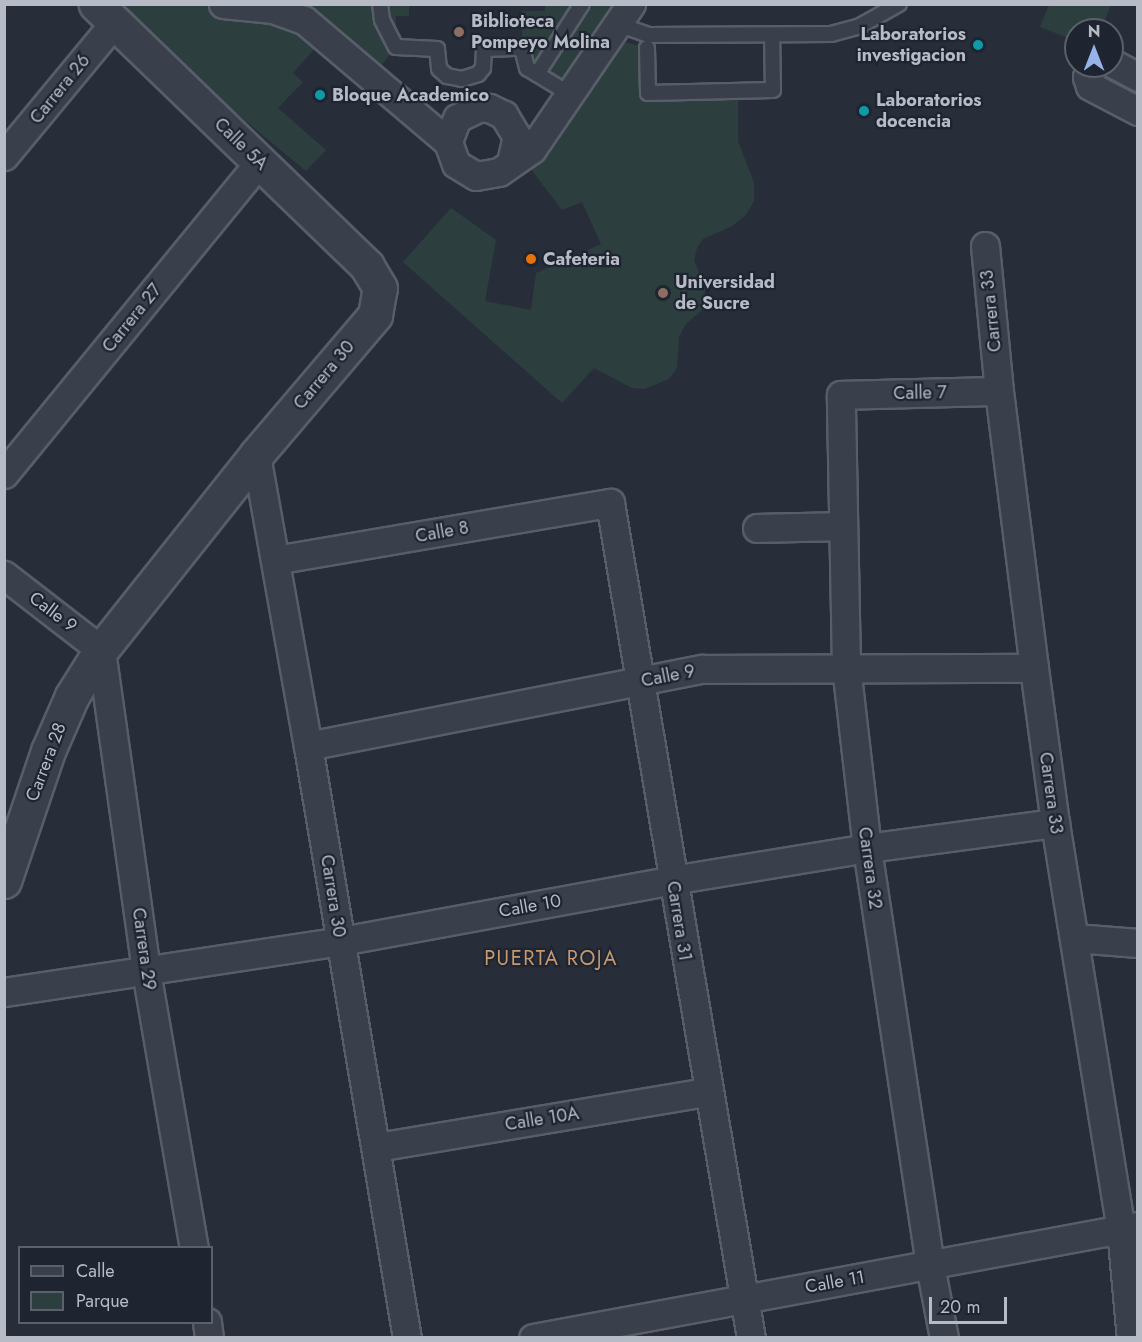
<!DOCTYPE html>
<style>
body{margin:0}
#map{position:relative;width:1142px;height:1342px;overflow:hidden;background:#272e3a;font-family:Jost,sans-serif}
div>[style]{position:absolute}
.green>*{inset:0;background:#2d3e3f}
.roads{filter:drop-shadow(2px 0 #585e69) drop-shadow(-2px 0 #585e69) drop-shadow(0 2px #585e69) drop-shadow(0 -2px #585e69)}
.service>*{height:14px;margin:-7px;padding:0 7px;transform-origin:7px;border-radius:7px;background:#3a404b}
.minor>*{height:27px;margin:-13.5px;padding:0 13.5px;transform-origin:13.5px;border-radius:13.5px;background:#3a404b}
.tertiary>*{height:33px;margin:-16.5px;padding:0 16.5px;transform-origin:16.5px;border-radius:16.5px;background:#3a404b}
.dots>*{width:16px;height:16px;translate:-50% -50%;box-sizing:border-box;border:3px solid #1f2530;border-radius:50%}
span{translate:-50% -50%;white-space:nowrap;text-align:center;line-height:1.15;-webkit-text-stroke:4.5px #1f2530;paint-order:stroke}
.poi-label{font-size:18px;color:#b6bbc6;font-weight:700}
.left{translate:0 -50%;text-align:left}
.right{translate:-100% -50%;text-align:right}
.street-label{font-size:18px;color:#b6bbc6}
.neighbourhood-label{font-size:20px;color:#c69970;letter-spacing:1.5px}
.frame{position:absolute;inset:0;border:6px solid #b6bbc6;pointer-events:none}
.legend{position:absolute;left:18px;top:1246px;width:195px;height:78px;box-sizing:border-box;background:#1f2530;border:2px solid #5b616c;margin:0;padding:8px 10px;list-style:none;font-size:18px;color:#b6bbc6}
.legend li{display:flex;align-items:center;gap:12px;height:30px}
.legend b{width:30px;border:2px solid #5b616c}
.north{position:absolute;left:1064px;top:18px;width:60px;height:60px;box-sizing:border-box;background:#1f2530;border:2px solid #5b616c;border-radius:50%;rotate:0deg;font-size:16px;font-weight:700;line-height:24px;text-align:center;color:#b6bbc6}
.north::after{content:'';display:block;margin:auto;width:21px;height:27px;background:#97b4ea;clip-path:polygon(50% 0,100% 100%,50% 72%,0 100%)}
.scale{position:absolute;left:929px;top:1297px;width:78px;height:27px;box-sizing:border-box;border:3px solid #b6bbc6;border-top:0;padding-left:8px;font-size:18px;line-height:21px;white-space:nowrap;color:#b6bbc6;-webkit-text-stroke:4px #1f2530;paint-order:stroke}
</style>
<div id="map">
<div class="green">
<i style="clip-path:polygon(396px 4px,409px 5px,409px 16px,396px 16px,396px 47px,372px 77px,326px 36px,293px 73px,303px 82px,278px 108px,326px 150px,306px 171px,207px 89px,119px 5px)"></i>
<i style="clip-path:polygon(545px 5px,630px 5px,608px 38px,649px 48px,648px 93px,738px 91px,738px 141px,754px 183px,754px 201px,746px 215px,732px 226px,703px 239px,697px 248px,694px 260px,705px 287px,704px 308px,686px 324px,679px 337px,677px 368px,669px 379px,644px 389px,632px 388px,594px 368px,562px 403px,403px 262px,451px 208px,496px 240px,485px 301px,531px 310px,536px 273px,601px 244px,582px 202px,562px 210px,521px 156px,570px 94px,527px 68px,522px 48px,522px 11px,545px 11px)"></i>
<i style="clip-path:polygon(1049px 5px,1049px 4px,1111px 5px,1101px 30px,1076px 30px,1076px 41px,1040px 27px)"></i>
</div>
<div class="roads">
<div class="service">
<i style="left:380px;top:4px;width:16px;rotate:83deg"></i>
<i style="left:382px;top:20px;width:30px;rotate:63deg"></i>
<i style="left:396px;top:47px;width:41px;rotate:2.8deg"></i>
<i style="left:437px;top:49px;width:20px;rotate:84deg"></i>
<i style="left:439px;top:69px;width:11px;rotate:41deg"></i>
<i style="left:447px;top:76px;width:15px;rotate:11deg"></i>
<i style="left:462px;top:79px;width:17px;rotate:-17deg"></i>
<i style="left:478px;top:74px;width:8px;rotate:-50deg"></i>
<i style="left:483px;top:68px;width:19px;rotate:-87deg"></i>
<i style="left:484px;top:49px;width:38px;rotate:-2deg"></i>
<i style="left:522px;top:48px;width:21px;rotate:76deg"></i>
<i style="left:527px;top:68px;width:50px;rotate:31.2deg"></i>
<i style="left:617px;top:24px;width:34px;rotate:19deg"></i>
<i style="left:649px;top:35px;width:182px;rotate:-0.3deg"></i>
<i style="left:831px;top:34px;width:28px;rotate:-15deg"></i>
<i style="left:858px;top:27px;width:47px;rotate:-29.3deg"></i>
<i style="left:647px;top:48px;width:45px;rotate:88.7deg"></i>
<i style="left:648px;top:93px;width:125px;rotate:-1.4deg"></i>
<i style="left:773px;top:90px;width:55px;rotate:-91deg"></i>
<i style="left:537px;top:74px;width:83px;rotate:-57.3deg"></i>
</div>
<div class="minor">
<i style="left:223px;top:4px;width:50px;rotate:5.7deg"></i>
<i style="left:273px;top:9px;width:33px;rotate:20deg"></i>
<i style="left:304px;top:20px;width:189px;rotate:40.3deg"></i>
<i style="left:1112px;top:63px;width:30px;rotate:28deg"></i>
<i style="left:1094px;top:66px;width:13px;rotate:122deg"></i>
<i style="left:1087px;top:77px;width:9px;rotate:72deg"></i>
<i style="left:1090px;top:86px;width:54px;rotate:27.5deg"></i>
<i style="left:4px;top:156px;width:174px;rotate:-50.4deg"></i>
<i style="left:511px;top:162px;width:26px;rotate:-77deg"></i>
<i style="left:517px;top:137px;width:26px;rotate:-121deg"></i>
<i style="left:504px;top:115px;width:17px;rotate:-155deg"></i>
<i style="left:489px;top:108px;width:9px;rotate:-174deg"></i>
<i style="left:480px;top:107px;width:25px;rotate:154deg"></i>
<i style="left:457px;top:118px;width:26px;rotate:111deg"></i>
<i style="left:448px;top:142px;width:23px;rotate:70deg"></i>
<i style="left:456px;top:164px;width:23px;rotate:31deg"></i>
<i style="left:476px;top:176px;width:23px;rotate:-10deg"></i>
<i style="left:499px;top:172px;width:40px;rotate:-34.9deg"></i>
<i style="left:532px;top:149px;width:176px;rotate:-55.7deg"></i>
<i style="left:985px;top:246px;width:146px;rotate:84.5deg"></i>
<i style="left:999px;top:391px;width:279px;rotate:82.8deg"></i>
<i style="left:1034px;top:668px;width:156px;rotate:82.3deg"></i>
<i style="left:1055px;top:823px;width:411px;rotate:80.8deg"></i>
<i style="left:1121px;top:1229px;width:109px;rotate:84.8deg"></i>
<i style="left:256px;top:455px;width:296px;rotate:79.9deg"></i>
<i style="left:308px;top:746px;width:600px;rotate:80.51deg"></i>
<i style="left:4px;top:474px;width:403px;rotate:-50.7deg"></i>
<i style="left:757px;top:528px;width:85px;rotate:-1.3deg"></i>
<i style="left:275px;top:560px;width:340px;rotate:-9.7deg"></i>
<i style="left:610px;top:503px;width:847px;rotate:80.42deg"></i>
<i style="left:4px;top:575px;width:123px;rotate:37.7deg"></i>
<i style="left:101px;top:650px;width:324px;rotate:82deg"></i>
<i style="left:146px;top:971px;width:281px;rotate:80.2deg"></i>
<i style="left:308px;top:746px;width:401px;rotate:-11.1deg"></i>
<i style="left:702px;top:669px;width:332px;rotate:-0.2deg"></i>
<i style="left:1075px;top:938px;width:63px;rotate:4.5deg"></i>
<i style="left:4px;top:992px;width:341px;rotate:-8.6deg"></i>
<i style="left:341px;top:941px;width:337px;rotate:-10.4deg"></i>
<i style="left:672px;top:880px;width:198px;rotate:-9.3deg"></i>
<i style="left:867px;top:848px;width:190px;rotate:-7.6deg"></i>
<i style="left:377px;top:1147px;width:335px;rotate:-9.5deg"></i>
<i style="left:207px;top:1322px;width:16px;rotate:83deg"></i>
<i style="left:533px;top:1338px;width:615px;rotate:-10.49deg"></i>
<i style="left:944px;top:1338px;width:74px;rotate:-100.9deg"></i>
<i style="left:930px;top:1265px;width:422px;rotate:-98.6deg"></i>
<i style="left:867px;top:848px;width:182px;rotate:-96.6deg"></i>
<i style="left:846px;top:667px;width:272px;rotate:-91.1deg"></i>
<i style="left:841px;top:395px;width:158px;rotate:-1.5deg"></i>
</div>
<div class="tertiary">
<i style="left:4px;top:881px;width:137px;rotate:-71.3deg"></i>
<i style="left:48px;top:751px;width:60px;rotate:-66.4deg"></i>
<i style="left:72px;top:696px;width:54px;rotate:-57.8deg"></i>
<i style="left:101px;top:650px;width:249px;rotate:-51.5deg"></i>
<i style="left:256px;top:455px;width:184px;rotate:-49.6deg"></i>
<i style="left:375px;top:315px;width:27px;rotate:-80deg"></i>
<i style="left:380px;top:288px;width:26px;rotate:-121deg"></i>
<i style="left:367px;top:266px;width:377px;rotate:-136deg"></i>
</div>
</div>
<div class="dots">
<i style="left:459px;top:32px;background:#8d6e63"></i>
<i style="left:978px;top:45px;background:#0f9aa8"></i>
<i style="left:320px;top:95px;background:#0f9aa8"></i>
<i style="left:864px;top:111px;background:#0f9aa8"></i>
<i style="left:531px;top:259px;background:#e8710a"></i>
<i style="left:663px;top:293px;background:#8d6e63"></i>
</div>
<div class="poi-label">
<span class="left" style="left:471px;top:32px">Biblioteca<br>Pompeyo Molina</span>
<span class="right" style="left:966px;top:45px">Laboratorios<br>investigacion</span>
<span class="left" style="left:332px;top:95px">Bloque Academico</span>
<span class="left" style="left:876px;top:111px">Laboratorios<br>docencia</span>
<span class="left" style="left:543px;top:259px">Cafeteria</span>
<span class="left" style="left:675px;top:293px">Universidad<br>de Sucre</span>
</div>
<div class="street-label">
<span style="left:60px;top:89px;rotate:-51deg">Carrera 26</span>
<span style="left:241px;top:144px;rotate:44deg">Calle 5A</span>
<span style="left:991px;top:311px;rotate:-96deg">Carrera 33</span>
<span style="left:132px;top:318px;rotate:-51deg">Carrera 27</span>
<span style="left:324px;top:375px;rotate:-50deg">Carrera 30</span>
<span style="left:920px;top:393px;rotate:-1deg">Calle 7</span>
<span style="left:442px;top:532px;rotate:-10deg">Calle 8</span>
<span style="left:53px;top:612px;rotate:37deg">Calle 9</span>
<span style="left:668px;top:676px;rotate:-11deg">Calle 9</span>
<span style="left:46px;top:762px;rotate:-69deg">Carrera 28</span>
<span style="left:1051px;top:793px;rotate:82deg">Carrera 33</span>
<span style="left:870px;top:868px;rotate:82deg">Carrera 32</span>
<span style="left:333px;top:896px;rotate:81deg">Carrera 30</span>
<span style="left:530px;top:906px;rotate:-10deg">Calle 10</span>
<span style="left:679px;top:921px;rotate:81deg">Carrera 31</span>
<span style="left:144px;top:949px;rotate:82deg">Carrera 29</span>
<span style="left:542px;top:1119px;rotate:-9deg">Calle 10A</span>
<span style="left:835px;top:1282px;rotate:-10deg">Calle 11</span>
</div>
<div class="neighbourhood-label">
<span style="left:551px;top:958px">PUERTA ROJA</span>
</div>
<div class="frame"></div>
<ul class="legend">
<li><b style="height:8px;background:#3a404b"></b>Calle</li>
<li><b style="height:16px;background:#2d3e3f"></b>Parque</li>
</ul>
<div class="north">N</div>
<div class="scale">20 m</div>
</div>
